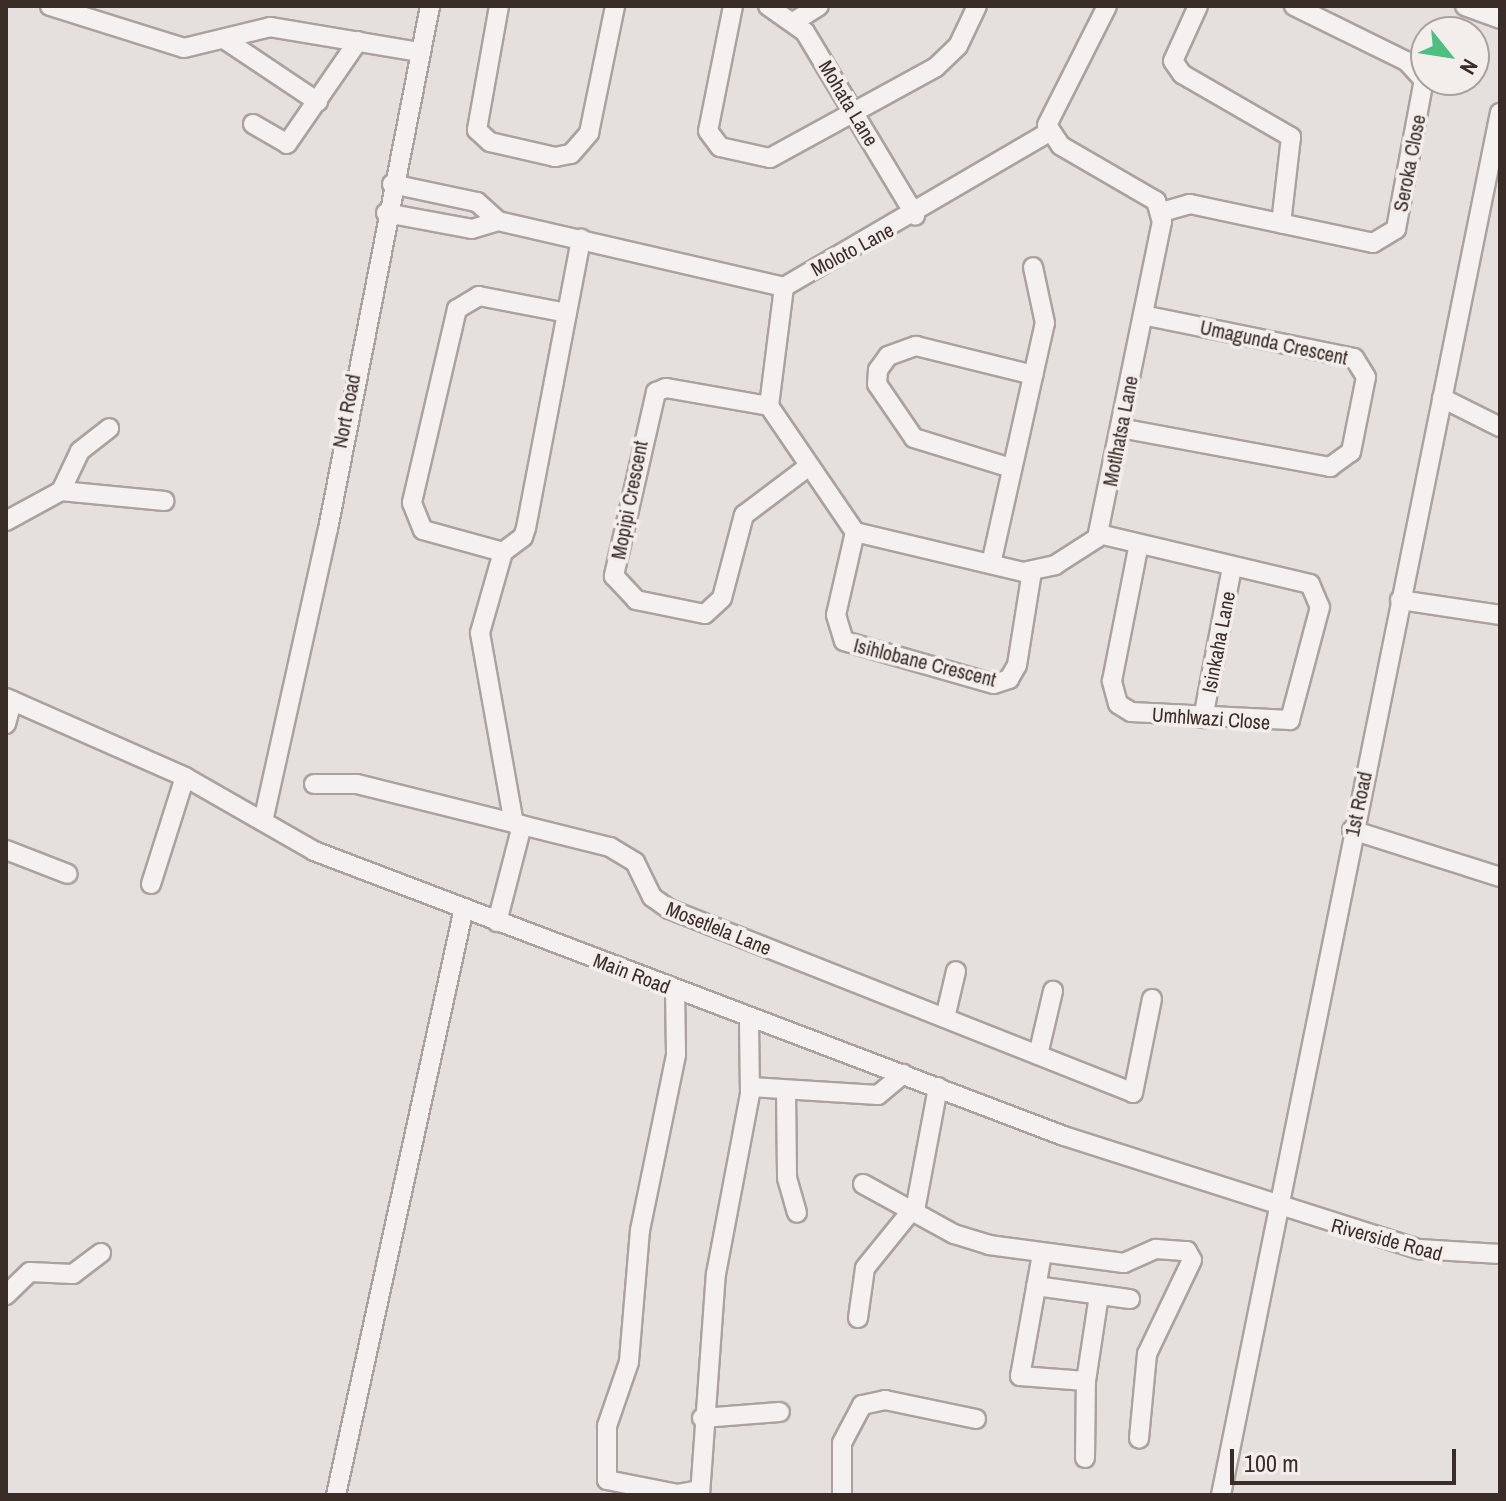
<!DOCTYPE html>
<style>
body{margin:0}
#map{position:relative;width:1506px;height:1501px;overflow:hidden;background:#e5dfdd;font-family:"Archivo Narrow",sans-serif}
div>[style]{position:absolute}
.roads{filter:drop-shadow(2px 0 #aba29f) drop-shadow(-2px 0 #aba29f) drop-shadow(0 2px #aba29f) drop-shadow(0 -2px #aba29f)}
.minor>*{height:18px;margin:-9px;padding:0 9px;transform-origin:9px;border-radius:9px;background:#f4f1f0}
span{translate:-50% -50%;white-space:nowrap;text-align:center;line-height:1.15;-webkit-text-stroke:7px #f3eeec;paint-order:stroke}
.street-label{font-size:20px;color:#3a2d28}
.frame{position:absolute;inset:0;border:8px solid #3a2d28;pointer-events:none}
.north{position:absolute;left:1410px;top:16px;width:80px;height:80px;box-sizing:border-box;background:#f3eeec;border:2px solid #a9a19e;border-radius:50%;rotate:120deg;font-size:22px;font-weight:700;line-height:32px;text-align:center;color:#3a2d28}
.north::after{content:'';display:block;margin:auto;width:28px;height:36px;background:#4ebf81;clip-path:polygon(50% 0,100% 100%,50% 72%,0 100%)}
.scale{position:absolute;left:1230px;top:1449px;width:226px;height:36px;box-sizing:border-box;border:4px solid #3a2d28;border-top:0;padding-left:10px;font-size:24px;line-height:28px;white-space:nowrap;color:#3a2d28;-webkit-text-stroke:6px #f3eeec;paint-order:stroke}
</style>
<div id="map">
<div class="roads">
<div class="minor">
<i style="left:50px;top:6px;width:140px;rotate:17.4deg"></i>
<i style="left:184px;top:48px;width:89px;rotate:-13.7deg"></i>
<i style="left:270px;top:27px;width:152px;rotate:9.5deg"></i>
<i style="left:499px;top:6px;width:126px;rotate:100.1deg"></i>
<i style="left:477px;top:130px;width:18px;rotate:43deg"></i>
<i style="left:490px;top:142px;width:67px;rotate:13deg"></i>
<i style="left:555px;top:157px;width:16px;rotate:-11deg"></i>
<i style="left:571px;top:154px;width:28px;rotate:-49deg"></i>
<i style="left:589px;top:133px;width:130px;rotate:-78.4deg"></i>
<i style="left:733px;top:6px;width:127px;rotate:101.3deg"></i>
<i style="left:708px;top:131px;width:20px;rotate:53deg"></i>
<i style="left:720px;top:147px;width:51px;rotate:12.4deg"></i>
<i style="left:770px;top:158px;width:189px;rotate:-28.7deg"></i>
<i style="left:936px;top:67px;width:30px;rotate:-44deg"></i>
<i style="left:958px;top:46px;width:44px;rotate:-64.6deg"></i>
<i style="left:768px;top:6px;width:45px;rotate:35.1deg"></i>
<i style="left:805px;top:32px;width:214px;rotate:59deg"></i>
<i style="left:1198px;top:6px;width:60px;rotate:114.4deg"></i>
<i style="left:1173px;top:61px;width:16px;rotate:55deg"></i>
<i style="left:1182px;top:74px;width:126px;rotate:30deg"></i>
<i style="left:1291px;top:137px;width:87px;rotate:96.6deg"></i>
<i style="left:1465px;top:6px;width:37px;rotate:20deg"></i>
<i style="left:795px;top:21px;width:28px;rotate:-32deg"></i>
<i style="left:224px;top:39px;width:113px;rotate:33.8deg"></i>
<i style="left:253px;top:124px;width:39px;rotate:30deg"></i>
<i style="left:287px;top:144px;width:125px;rotate:-55.4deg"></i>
<i style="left:392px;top:184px;width:87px;rotate:12deg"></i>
<i style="left:477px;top:202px;width:28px;rotate:42deg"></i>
<i style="left:1162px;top:212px;width:29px;rotate:-16deg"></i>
<i style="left:1190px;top:204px;width:187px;rotate:12deg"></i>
<i style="left:1373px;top:243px;width:27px;rotate:-31deg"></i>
<i style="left:1396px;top:229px;width:152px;rotate:-79.4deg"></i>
<i style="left:1424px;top:80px;width:26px;rotate:-133deg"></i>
<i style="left:1406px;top:61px;width:125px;rotate:-153.8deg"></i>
<i style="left:386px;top:213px;width:87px;rotate:10.5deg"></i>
<i style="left:472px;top:229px;width:27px;rotate:-17deg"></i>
<i style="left:498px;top:221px;width:294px;rotate:13deg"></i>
<i style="left:784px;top:287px;width:307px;rotate:-30.3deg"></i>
<i style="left:784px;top:287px;width:120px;rotate:97.2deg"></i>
<i style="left:769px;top:406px;width:153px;rotate:55.7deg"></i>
<i style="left:567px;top:313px;width:90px;rotate:-169.1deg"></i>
<i style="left:479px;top:296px;width:26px;rotate:149deg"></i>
<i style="left:457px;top:309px;width:199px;rotate:103.1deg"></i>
<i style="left:412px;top:503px;width:29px;rotate:68deg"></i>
<i style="left:423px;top:530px;width:83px;rotate:15.4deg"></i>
<i style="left:503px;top:552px;width:25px;rotate:-37deg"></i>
<i style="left:523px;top:537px;width:9px;rotate:-72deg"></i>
<i style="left:526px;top:528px;width:150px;rotate:-79.2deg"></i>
<i style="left:554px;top:381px;width:145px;rotate:-79.2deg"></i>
<i style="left:1442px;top:398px;width:65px;rotate:26.6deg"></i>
<i style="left:769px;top:406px;width:105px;rotate:-170.1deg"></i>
<i style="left:666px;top:388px;width:11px;rotate:158deg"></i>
<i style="left:656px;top:392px;width:189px;rotate:102.9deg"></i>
<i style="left:614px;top:576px;width:33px;rotate:47deg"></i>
<i style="left:636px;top:600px;width:70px;rotate:11.5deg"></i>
<i style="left:705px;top:614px;width:23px;rotate:-43deg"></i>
<i style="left:722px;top:598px;width:86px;rotate:-75.2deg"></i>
<i style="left:744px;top:515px;width:81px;rotate:-37deg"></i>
<i style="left:1120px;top:428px;width:214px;rotate:10.5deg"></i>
<i style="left:1330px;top:467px;width:26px;rotate:-36deg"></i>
<i style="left:1351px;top:452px;width:76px;rotate:-78.7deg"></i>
<i style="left:1366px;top:377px;width:22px;rotate:-122deg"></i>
<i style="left:1354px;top:358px;width:215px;rotate:-168.5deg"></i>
<i style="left:1011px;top:468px;width:102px;rotate:-162.8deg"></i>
<i style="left:914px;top:438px;width:65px;rotate:-124.4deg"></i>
<i style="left:877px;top:384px;width:14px;rotate:-86deg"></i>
<i style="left:878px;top:370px;width:17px;rotate:-54deg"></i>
<i style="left:888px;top:356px;width:30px;rotate:-20deg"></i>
<i style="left:916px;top:346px;width:121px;rotate:13.9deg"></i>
<i style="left:61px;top:491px;width:104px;rotate:5.5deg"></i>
<i style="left:6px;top:521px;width:63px;rotate:-28.6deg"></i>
<i style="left:61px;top:491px;width:44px;rotate:-64.6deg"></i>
<i style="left:80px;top:451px;width:37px;rotate:-38deg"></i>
<i style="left:855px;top:532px;width:173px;rotate:13.4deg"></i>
<i style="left:1023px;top:572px;width:33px;rotate:-12deg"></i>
<i style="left:1055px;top:565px;width:50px;rotate:-32.7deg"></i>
<i style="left:1097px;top:538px;width:323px;rotate:-78.4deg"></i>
<i style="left:1162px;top:222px;width:22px;rotate:-106deg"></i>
<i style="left:1156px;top:201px;width:110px;rotate:-149.9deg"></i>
<i style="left:1061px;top:146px;width:25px;rotate:-124deg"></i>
<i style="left:1047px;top:125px;width:133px;rotate:-63.2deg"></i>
<i style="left:855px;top:532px;width:85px;rotate:102.9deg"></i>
<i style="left:836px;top:615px;width:27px;rotate:73deg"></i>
<i style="left:844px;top:641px;width:156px;rotate:16deg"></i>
<i style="left:994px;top:684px;width:16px;rotate:-18deg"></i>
<i style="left:1009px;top:679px;width:16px;rotate:-60deg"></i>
<i style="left:1017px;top:665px;width:95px;rotate:-80.9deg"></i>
<i style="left:1099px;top:534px;width:217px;rotate:13.3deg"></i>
<i style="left:1310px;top:584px;width:25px;rotate:67deg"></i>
<i style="left:1320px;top:607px;width:117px;rotate:104.9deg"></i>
<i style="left:1290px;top:720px;width:159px;rotate:-177.1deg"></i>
<i style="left:1131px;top:712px;width:15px;rotate:-148deg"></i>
<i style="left:1118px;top:704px;width:24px;rotate:-105deg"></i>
<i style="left:1112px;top:681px;width:136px;rotate:-78.9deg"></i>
<i style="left:503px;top:552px;width:84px;rotate:105.9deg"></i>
<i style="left:480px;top:633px;width:193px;rotate:79.9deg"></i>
<i style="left:991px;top:564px;width:247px;rotate:-77.4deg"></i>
<i style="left:1045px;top:323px;width:57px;rotate:-102.1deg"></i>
<i style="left:1400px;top:600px;width:101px;rotate:8.5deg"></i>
<i style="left:6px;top:698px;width:196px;rotate:23.8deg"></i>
<i style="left:185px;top:777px;width:149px;rotate:29.8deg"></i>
<i style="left:314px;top:851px;width:802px;rotate:20.81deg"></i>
<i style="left:1064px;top:1136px;width:373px;rotate:17.7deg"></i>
<i style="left:1419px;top:1249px;width:81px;rotate:3.5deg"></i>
<i style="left:1203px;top:718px;width:154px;rotate:-79.1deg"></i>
<i style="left:6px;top:724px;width:24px;rotate:-75deg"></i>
<i style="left:314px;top:784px;width:43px"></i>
<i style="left:357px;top:784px;width:261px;rotate:14deg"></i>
<i style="left:610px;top:847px;width:29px;rotate:31deg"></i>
<i style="left:635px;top:862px;width:39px;rotate:64deg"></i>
<i style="left:652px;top:897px;width:21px;rotate:35deg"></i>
<i style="left:669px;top:909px;width:499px;rotate:21.6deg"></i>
<i style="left:1133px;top:1093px;width:96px;rotate:-78.6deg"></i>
<i style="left:264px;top:817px;width:295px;rotate:-77.5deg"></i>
<i style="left:328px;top:529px;width:533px;rotate:-78.96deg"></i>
<i style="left:1352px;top:830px;width:155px;rotate:17.6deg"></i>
<i style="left:6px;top:850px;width:66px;rotate:21.2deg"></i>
<i style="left:151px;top:884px;width:112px;rotate:-72.4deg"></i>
<i style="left:497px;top:922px;width:100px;rotate:-75.5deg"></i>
<i style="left:675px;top:989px;width:66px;rotate:89.1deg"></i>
<i style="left:676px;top:1055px;width:179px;rotate:101.6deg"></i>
<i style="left:640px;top:1230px;width:132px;rotate:94.8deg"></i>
<i style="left:629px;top:1362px;width:68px;rotate:109deg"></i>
<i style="left:607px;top:1426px;width:54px;rotate:90deg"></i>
<i style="left:607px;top:1480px;width:71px;rotate:11.3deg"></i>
<i style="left:677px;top:1494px;width:22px;rotate:-10deg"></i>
<i style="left:945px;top:1018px;width:48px;rotate:-76.8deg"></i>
<i style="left:1038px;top:1055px;width:66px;rotate:-76.8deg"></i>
<i style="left:751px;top:1087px;width:127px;rotate:3.6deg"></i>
<i style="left:878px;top:1095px;width:33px;rotate:-40deg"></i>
<i style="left:786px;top:1091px;width:87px;rotate:89.3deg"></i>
<i style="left:787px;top:1178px;width:36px;rotate:74deg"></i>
<i style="left:863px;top:1184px;width:104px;rotate:28.8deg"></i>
<i style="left:954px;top:1234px;width:37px;rotate:17deg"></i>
<i style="left:989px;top:1245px;width:136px;rotate:7.6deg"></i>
<i style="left:1124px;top:1263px;width:35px;rotate:-24deg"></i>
<i style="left:1156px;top:1249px;width:31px;rotate:4deg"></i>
<i style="left:1187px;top:1251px;width:10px;rotate:61deg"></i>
<i style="left:1192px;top:1260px;width:104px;rotate:115.6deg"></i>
<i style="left:1147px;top:1354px;width:85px;rotate:95.4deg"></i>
<i style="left:1042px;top:1254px;width:124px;rotate:100.2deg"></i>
<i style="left:1020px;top:1376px;width:66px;rotate:4.3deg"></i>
<i style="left:1036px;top:1286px;width:95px;rotate:7.9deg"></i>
<i style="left:6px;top:1295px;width:33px;rotate:-44deg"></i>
<i style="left:30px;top:1272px;width:43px;rotate:2.7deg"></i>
<i style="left:73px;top:1274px;width:35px;rotate:-37deg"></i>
<i style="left:858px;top:1318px;width:50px;rotate:-82deg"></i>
<i style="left:865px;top:1268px;width:81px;rotate:-51deg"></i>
<i style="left:916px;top:1205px;width:120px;rotate:-79.4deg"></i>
<i style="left:702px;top:1418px;width:78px;rotate:-4.4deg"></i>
<i style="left:1085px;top:1458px;width:77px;rotate:-89.3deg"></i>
<i style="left:1086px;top:1381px;width:87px;rotate:-81.4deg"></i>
<i style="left:336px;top:1495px;width:601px;rotate:-77.7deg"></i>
<i style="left:700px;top:1495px;width:222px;rotate:-85.9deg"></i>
<i style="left:716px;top:1274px;width:183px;rotate:-79.3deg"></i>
<i style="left:750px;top:1094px;width:76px;rotate:-90.8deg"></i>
<i style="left:842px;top:1495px;width:52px;rotate:-90deg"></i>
<i style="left:842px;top:1443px;width:43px;rotate:-62.2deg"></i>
<i style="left:862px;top:1405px;width:24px;rotate:-12deg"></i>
<i style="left:885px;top:1400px;width:93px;rotate:11.8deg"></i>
<i style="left:1221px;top:1495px;width:1410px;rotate:-78.59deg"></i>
</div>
</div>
<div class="street-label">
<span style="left:849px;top:103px;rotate:59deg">Mohata Lane</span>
<span style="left:1409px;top:163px;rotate:-79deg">Seroka Close</span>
<span style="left:852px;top:249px;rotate:-28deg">Moloto Lane</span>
<span style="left:1274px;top:342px;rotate:12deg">Umagunda Crescent</span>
<span style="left:346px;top:411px;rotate:-79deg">Nort Road</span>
<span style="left:1120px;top:431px;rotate:-79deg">Motlhatsa Lane</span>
<span style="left:629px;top:500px;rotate:-79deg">Mopipi Crescent</span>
<span style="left:1218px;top:642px;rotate:-79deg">Isinkaha Lane</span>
<span style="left:925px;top:662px;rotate:14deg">Isihlobane Crescent</span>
<span style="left:1211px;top:718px;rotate:4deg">Umhlwazi Close</span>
<span style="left:1358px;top:804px;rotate:-78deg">1st Road</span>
<span style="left:719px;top:928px;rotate:22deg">Mosetlela Lane</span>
<span style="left:632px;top:973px;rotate:21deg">Main Road</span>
<span style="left:1387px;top:1239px;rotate:15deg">Riverside Road</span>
</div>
<div class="frame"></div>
<div class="north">N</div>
<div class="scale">100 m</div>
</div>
